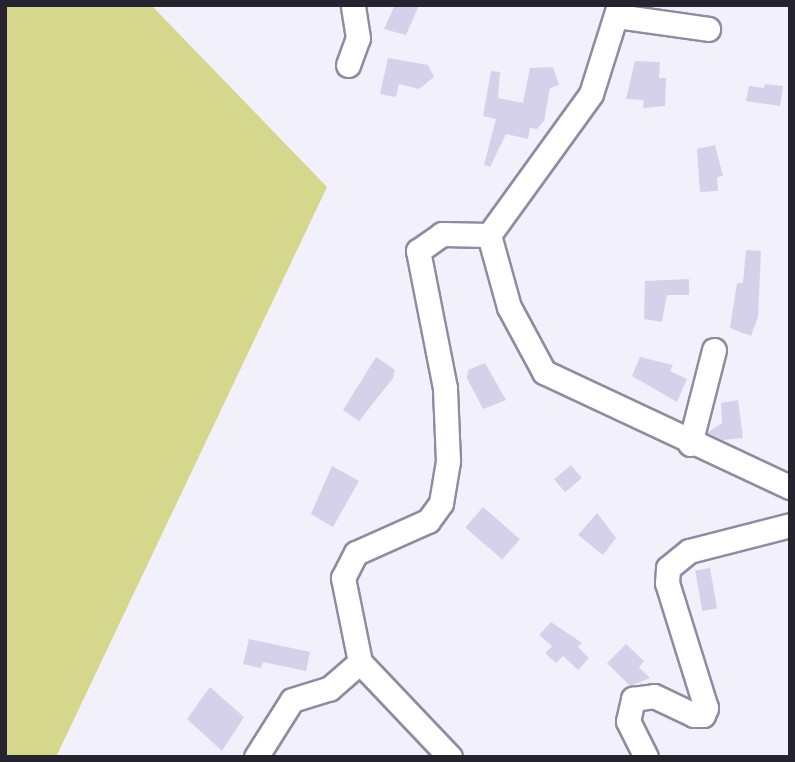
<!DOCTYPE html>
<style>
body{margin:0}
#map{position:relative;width:795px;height:762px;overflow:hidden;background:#f2f0fb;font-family:Figtree,sans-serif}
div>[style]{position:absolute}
.green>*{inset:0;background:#d5d78c}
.building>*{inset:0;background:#d5d1eb;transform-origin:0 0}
.roads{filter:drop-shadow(2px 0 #8f8ba3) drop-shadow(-2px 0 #8f8ba3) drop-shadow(0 2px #8f8ba3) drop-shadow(0 -2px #8f8ba3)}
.minor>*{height:23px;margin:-11.5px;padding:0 11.5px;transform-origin:11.5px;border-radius:11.5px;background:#fff}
span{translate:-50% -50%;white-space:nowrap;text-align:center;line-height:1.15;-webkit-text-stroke:5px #fff;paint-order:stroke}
.frame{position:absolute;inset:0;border:7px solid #25232d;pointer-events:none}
</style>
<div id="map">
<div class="green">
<i style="clip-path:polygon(5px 5px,151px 5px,327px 187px,56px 757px,5px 757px)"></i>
</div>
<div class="building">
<i style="clip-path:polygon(395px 5px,419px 5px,406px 35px,384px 29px)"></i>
<i style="clip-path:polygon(388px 58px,428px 65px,434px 77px,419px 89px,399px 84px,396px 97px,380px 94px)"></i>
<i style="clip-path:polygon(635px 61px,660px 62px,659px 78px,666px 78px,665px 106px,643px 108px,644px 100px,626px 99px)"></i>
<i style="clip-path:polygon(553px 67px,559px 85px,550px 88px,544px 121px,537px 129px,530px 128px,528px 139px,506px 134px,490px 167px,484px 165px,496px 119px,483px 116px,491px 71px,500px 72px,498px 98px,523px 103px,530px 68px)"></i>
<i style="clip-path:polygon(765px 84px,783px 86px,780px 106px,746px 101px,749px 86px,764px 88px)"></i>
<i style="clip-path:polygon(715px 145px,723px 176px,717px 177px,718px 191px,700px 192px,697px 149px)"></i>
<i style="clip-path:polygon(746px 250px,761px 251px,758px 317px,751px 336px,730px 328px,737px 283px,743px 283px)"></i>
<i style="clip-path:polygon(689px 279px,689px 295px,667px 295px,662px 322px,644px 319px,645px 281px)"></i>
<i style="clip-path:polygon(376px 357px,395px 370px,393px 378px,359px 421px,343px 410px)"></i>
<i style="clip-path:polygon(640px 357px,673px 365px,670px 371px,687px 379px,677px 402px,632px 376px)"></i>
<i style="clip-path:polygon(485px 363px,506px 400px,483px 409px,467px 378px,468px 370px)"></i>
<i style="clip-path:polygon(738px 400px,743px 438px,723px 440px,707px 433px,722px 423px,721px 403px)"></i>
<i style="left:571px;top:465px;width:17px;height:22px;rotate:50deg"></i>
<i style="clip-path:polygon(332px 466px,359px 481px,333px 527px,311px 514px)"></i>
<i style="left:483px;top:507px;width:49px;height:27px;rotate:41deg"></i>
<i style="clip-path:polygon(597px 513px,616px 538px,603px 555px,578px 535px)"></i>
<i style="left:710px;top:568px;width:41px;height:15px;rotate:80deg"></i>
<i style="clip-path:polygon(551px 622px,582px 643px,578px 647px,589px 658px,578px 670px,563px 656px,556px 663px,545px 653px,552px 646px,539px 635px)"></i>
<i style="clip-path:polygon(249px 639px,310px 652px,306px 671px,263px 662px,261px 668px,243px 664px)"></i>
<i style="clip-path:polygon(626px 644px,644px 661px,639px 667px,650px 678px,630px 686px,607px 663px)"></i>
<i style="clip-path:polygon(210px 687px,244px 717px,222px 751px,187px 719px)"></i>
</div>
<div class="roads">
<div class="minor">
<i style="left:619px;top:5px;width:93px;rotate:107.5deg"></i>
<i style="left:591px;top:94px;width:174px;rotate:125.9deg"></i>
<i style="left:489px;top:235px;width:75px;rotate:74.5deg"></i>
<i style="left:509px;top:307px;width:74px;rotate:61.7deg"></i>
<i style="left:544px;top:372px;width:272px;rotate:25.1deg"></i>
<i style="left:617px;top:16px;width:92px;rotate:8.1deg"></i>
<i style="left:348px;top:65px;width:29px;rotate:-70deg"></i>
<i style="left:358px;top:38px;width:33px;rotate:-99deg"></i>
<i style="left:690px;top:444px;width:97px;rotate:-75.7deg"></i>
<i style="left:256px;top:757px;width:67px;rotate:-57.7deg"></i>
<i style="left:292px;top:700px;width:39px;rotate:-17deg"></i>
<i style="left:329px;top:689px;width:41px;rotate:-41.1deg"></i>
<i style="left:450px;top:757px;width:131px;rotate:-133.5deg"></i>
<i style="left:360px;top:662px;width:86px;rotate:-101.4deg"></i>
<i style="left:343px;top:578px;width:28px;rotate:-63deg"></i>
<i style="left:356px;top:553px;width:79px;rotate:-24deg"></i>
<i style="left:428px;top:521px;width:22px;rotate:-54deg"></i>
<i style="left:441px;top:503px;width:43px;rotate:-80.5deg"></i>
<i style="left:448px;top:461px;width:73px;rotate:-92.4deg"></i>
<i style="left:445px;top:388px;width:140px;rotate:-101.1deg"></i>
<i style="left:418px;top:251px;width:29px;rotate:-35deg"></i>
<i style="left:442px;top:234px;width:47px;rotate:1.2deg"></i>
<i style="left:646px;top:757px;width:40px;rotate:-116.6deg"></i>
<i style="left:628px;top:721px;width:23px;rotate:-77deg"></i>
<i style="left:633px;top:699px;width:21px;rotate:-8deg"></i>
<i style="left:654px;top:696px;width:44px;rotate:25.4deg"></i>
<i style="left:694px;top:715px;width:9px"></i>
<i style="left:703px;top:715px;width:8px;rotate:-67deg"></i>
<i style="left:706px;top:708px;width:131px;rotate:-107.3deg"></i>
<i style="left:667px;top:583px;width:15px;rotate:-86deg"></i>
<i style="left:668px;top:568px;width:27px;rotate:-39deg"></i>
<i style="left:689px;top:551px;width:104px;rotate:-14.4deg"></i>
</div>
</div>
<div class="frame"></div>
</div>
